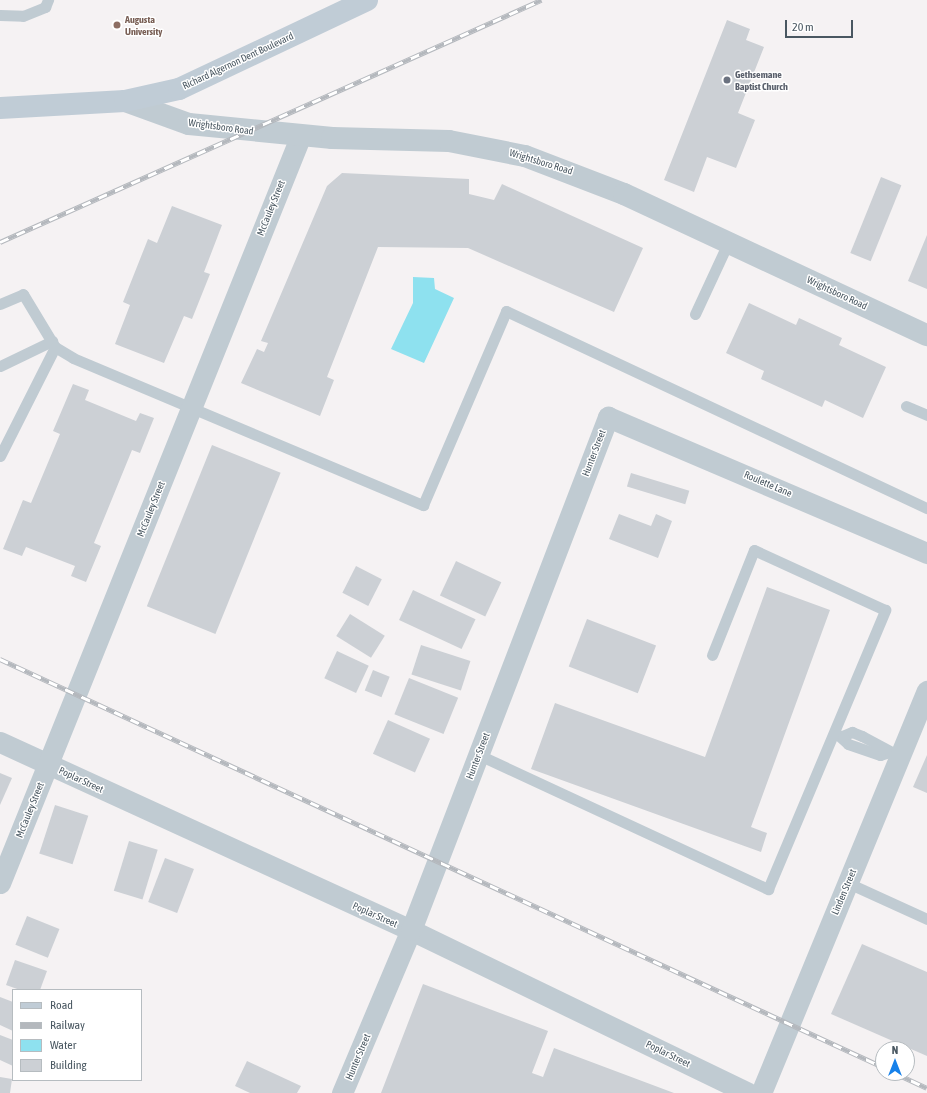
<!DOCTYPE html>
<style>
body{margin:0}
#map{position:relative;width:927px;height:1093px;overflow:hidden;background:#f5f2f3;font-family:"Asap Condensed",sans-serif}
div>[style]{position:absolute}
.water>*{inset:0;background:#8ee1ef}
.building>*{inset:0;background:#ccd0d5;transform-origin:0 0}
.service>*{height:11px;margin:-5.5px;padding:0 5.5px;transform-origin:5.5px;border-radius:5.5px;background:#c0cbd2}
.minor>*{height:21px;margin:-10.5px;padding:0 10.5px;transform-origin:10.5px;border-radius:10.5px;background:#c0cbd2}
.tertiary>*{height:22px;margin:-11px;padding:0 11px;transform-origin:11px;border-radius:11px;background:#c0cbd2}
.secondary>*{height:22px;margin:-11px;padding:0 11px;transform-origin:11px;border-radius:11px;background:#c0ccd6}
.rail>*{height:4.5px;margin-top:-2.25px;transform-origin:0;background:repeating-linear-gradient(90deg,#fff 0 9px,#b4b8bd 0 18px);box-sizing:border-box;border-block:1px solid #b4b8bd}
.dots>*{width:11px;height:11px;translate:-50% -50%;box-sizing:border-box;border:2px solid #fff;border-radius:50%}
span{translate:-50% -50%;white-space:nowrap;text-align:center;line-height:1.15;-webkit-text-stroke:3px #fff;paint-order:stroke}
.education-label{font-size:10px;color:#785e54;font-weight:700}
.left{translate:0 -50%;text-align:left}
.street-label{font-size:10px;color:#495761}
.worship-label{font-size:10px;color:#5b616d;font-weight:700}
.legend{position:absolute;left:12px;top:989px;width:130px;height:92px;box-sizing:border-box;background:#fff;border:1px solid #b6bcc0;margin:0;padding:5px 7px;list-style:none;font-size:12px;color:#495761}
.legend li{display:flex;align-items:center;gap:8px;height:20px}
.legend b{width:20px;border:1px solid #b6bcc0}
.north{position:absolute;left:875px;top:1041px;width:40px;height:40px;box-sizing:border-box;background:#fff;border:1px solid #b6bcc0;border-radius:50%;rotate:0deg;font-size:11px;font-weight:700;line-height:16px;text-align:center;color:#495761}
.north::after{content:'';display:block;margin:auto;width:14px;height:18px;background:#1781ea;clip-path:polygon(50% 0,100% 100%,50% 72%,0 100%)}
.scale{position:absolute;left:785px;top:20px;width:68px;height:18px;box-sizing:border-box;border:2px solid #495761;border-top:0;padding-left:5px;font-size:12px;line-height:14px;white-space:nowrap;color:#495761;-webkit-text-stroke:3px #fff;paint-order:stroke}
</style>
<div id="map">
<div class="water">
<i style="clip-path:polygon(413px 277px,434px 278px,435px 289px,454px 298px,424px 363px,391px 349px,413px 303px)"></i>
</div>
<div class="building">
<i style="clip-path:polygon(727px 20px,750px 29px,746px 40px,764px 47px,738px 113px,755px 120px,736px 168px,707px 157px,694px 192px,664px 180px)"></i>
<i style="clip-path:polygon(342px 173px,469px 179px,469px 194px,494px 200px,502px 184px,643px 248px,614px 312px,468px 248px,378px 247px,327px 377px,334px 380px,320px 416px,241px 383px,257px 349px,264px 352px,268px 343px,261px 341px,327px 186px)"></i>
<i style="left:881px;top:177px;width:22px;height:82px;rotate:22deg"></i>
<i style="clip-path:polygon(172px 206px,222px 225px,204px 272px,210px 274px,192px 319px,184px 316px,164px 363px,115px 344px,130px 305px,123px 302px,148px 239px,157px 243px)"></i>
<i style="clip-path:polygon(927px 235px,927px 289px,908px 281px)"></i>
<i style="clip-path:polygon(749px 303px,796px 325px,799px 318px,842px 338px,839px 345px,886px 367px,863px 418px,825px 400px,822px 407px,761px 379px,764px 371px,726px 353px)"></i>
<i style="clip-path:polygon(73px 384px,89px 390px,85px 400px,136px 421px,140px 413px,154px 418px,140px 453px,132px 450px,94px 543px,101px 546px,86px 582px,71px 576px,75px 566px,26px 547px,22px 556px,3px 549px,23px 500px,31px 503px,60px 434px,53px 431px)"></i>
<i style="left:212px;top:445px;width:74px;height:174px;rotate:22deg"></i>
<i style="left:631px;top:473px;width:61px;height:14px;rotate:17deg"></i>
<i style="clip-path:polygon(619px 514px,651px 526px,656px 514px,672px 521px,658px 558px,609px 539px)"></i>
<i style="left:456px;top:561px;width:50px;height:38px;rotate:25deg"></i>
<i style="left:356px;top:566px;width:29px;height:30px;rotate:27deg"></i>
<i style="clip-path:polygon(767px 587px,830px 610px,751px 827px,767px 833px,761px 852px,531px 769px,555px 703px,705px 757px)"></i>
<i style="left:413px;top:590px;width:69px;height:33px;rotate:25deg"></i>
<i style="left:350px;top:614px;width:41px;height:26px;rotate:32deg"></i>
<i style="left:587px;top:619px;width:74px;height:51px;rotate:21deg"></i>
<i style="left:421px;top:645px;width:52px;height:31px;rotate:18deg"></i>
<i style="left:337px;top:651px;width:35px;height:30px;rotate:25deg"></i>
<i style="left:373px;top:670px;width:18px;height:22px;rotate:22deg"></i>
<i style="left:409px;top:678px;width:53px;height:39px;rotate:22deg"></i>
<i style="left:388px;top:720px;width:46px;height:37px;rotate:24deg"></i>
<i style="clip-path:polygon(927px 755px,927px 793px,913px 787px)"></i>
<i style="clip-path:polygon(0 773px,12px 778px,0 805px)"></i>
<i style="left:55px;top:805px;width:35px;height:51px;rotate:18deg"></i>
<i style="left:129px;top:841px;width:30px;height:52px;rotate:17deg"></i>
<i style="left:165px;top:858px;width:31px;height:47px;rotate:21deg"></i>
<i style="left:27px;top:916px;width:35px;height:31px;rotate:22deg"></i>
<i style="clip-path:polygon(862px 944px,927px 972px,927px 1056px,831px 1014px)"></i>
<i style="clip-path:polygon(15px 960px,47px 971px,40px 990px,20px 990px,6px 985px)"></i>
<i style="clip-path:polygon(423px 984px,548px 1031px,532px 1073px,543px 1077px,554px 1048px,674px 1093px,381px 1093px)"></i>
<i style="clip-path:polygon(0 997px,13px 1002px,13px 1031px,0 1025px)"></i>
<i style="clip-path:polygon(0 1035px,13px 1040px,13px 1066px,0 1060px)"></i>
<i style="clip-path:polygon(247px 1061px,301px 1086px,297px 1093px,250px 1093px,235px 1086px)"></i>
<i style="clip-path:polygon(0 1077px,12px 1079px,10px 1093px,0 1093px)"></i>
</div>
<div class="service">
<i style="left:0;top:15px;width:23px;rotate:2deg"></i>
<i style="left:23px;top:16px;width:24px;rotate:-22deg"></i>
<i style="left:45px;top:7px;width:8px;rotate:-67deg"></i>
<i style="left:0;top:304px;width:25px;rotate:-23deg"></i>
<i style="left:23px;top:294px;width:62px;rotate:58.9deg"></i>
<i style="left:55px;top:347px;width:21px;rotate:31deg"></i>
<i style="left:73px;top:358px;width:380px;rotate:22.8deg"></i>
<i style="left:423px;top:505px;width:211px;rotate:-66.8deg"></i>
<i style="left:506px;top:311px;width:465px;rotate:25.1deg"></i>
<i style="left:695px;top:314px;width:78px;rotate:-65.1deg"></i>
<i style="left:0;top:366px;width:58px;rotate:-25.7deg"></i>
<i style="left:906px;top:406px;width:23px;rotate:23deg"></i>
<i style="left:0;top:456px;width:122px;rotate:-63.2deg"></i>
<i style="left:837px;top:734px;width:15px;rotate:42deg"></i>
<i style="left:848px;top:744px;width:34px;rotate:19deg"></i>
<i style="left:880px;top:755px;width:10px;rotate:-17deg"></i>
<i style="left:842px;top:736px;width:11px;rotate:-22deg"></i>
<i style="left:852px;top:732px;width:11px;rotate:22deg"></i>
<i style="left:862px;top:736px;width:44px;rotate:28.3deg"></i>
<i style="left:479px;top:755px;width:319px;rotate:24.9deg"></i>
<i style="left:768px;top:889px;width:303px;rotate:-67.2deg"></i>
<i style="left:885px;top:610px;width:144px;rotate:-155.4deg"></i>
<i style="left:754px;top:550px;width:113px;rotate:111.8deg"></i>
<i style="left:848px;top:883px;width:87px;rotate:24.5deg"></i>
</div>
<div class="minor">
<i style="left:0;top:742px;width:452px;rotate:24.6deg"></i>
<i style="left:411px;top:930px;width:374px;rotate:25.8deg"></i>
<i style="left:0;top:883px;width:806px;rotate:-68.08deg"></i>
<i style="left:342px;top:1093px;width:177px;rotate:-67.1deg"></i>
<i style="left:411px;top:930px;width:550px;rotate:-68.99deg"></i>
<i style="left:608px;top:417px;width:347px;rotate:23.1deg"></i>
<i style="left:761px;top:1093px;width:435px;rotate:-67.6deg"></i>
</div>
<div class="tertiary">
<i style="left:125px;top:101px;width:68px;rotate:19.8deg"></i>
<i style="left:189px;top:124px;width:144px;rotate:5.6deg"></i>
<i style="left:332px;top:138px;width:117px;rotate:1.5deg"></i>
<i style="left:449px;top:141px;width:77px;rotate:11.2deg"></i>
<i style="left:525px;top:156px;width:106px;rotate:21deg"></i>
<i style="left:624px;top:194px;width:334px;rotate:25deg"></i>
</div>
<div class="secondary">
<i style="left:0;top:108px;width:125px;rotate:-3.2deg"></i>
<i style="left:125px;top:101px;width:55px;rotate:-12.5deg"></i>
<i style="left:179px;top:89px;width:208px;rotate:-25.3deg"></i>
</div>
<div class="rail">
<i style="left:0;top:242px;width:593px;rotate:-24.1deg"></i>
<i style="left:0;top:659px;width:973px;rotate:24.8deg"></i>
<i style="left:895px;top:1073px;width:35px;rotate:25deg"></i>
</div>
<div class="dots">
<i style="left:117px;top:25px;background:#8d6e63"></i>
<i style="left:727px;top:80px;background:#6b7280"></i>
</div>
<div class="education-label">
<span class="left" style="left:125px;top:25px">Augusta<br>University</span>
</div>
<div class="street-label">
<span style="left:238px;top:61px;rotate:-25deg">Richard Algernon Dent Boulevard</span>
<span style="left:221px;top:127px;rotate:8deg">Wrightsboro Road</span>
<span style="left:541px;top:162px;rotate:17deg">Wrightsboro Road</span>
<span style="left:271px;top:208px;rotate:-68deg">McCauley Street</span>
<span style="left:837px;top:293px;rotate:25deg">Wrightsboro Road</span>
<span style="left:594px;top:453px;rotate:-69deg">Hunter Street</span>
<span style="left:768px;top:484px;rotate:23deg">Roulette Lane</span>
<span style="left:151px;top:509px;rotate:-68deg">McCauley Street</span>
<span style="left:478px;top:756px;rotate:-69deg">Hunter Street</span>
<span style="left:81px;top:780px;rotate:25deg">Poplar Street</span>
<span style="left:30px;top:810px;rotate:-68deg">McCauley Street</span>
<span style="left:844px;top:892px;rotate:-67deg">Linden Street</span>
<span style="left:375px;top:915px;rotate:24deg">Poplar Street</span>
<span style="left:668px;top:1054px;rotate:26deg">Poplar Street</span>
<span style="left:358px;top:1057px;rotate:-67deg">Hunter Street</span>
</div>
<div class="worship-label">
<span class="left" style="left:735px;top:80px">Gethsemane<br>Baptist Church</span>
</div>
<ul class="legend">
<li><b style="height:5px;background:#c0ccd6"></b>Road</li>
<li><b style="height:5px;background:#b4b8bd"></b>Railway</li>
<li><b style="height:11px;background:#8ee1ef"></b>Water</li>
<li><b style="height:11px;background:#ccd0d5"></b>Building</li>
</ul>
<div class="north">N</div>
<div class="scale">20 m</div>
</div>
